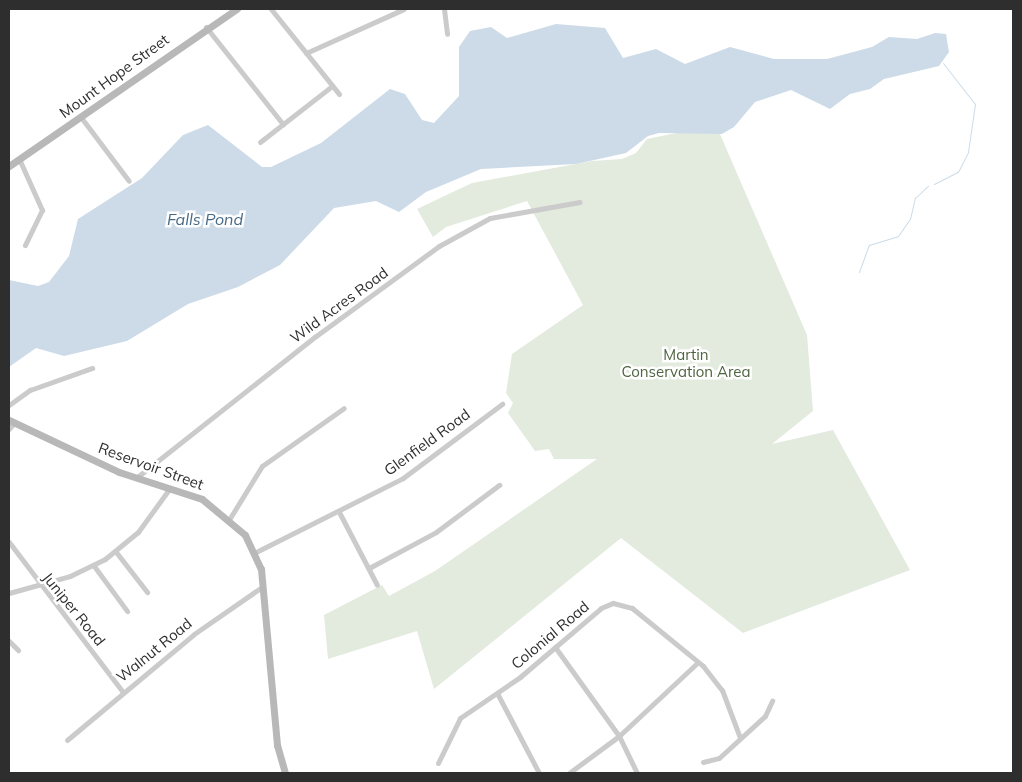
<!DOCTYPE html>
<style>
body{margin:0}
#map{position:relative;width:1022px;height:782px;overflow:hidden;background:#fff;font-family:Mulish,sans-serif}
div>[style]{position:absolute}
.green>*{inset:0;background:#e3eade}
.water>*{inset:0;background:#ccdbe7}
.stream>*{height:1px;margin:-0.5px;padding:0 0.5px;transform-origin:0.5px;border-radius:0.5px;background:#ccdbe7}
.street>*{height:5px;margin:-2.5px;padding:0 2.5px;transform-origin:2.5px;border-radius:2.5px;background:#cbcbcb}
.secondary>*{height:7px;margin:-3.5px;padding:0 3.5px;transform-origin:3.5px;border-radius:3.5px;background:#b8b8b8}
span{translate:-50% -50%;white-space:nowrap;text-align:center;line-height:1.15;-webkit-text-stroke:5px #fff;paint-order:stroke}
.street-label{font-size:15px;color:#2e2e2e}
.park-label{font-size:15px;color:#4f6441}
.water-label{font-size:16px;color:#466986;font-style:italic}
.frame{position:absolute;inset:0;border:10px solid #2e2e2e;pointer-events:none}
</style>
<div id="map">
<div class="green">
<i style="clip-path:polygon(716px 125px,807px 335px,813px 411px,772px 444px,833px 430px,910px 570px,743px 633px,621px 538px,434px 689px,417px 631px,328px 659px,324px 615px,382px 585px,389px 596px,435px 571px,597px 459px,554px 459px,549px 449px,535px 451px,508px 413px,513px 403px,506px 393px,512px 354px,583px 305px,527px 201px,446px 227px,433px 237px,417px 209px,472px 183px,592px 161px,622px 159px,636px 153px,647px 139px)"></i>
</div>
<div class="water">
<i style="clip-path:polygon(556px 24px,605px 28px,623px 58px,656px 49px,685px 64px,730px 47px,774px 59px,827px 59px,872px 47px,889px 37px,917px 39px,935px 33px,946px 34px,949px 52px,939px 66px,884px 79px,870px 89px,850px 94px,830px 109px,791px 90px,755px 102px,734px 127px,722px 134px,659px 133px,648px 136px,626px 153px,576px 164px,481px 169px,426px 192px,399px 212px,376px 201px,334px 208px,280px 265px,238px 287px,188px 304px,127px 341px,64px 356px,36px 348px,9px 367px,9px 280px,38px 286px,49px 282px,69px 256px,78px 219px,142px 178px,183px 135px,208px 125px,262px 167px,271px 167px,321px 143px,390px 89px,405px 94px,422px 120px,434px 123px,459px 96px,459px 47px,470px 31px,491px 27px,507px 38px)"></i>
</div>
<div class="stream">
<i style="left:934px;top:184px;width:27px;rotate:-27deg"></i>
<i style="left:958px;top:172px;width:22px;rotate:-63deg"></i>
<i style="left:968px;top:152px;width:49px;rotate:-81.7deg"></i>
<i style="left:975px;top:104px;width:52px;rotate:-128deg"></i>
<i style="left:859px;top:272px;width:29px;rotate:-70deg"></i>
<i style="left:869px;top:245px;width:30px;rotate:-17deg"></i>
<i style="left:898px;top:236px;width:21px;rotate:-55deg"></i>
<i style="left:910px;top:219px;width:22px;rotate:-77deg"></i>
<i style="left:915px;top:198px;width:18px;rotate:-43deg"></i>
</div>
<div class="street">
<i style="left:271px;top:9px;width:109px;rotate:51.3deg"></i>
<i style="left:444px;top:9px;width:25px;rotate:83deg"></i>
<i style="left:206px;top:27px;width:124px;rotate:51.6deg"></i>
<i style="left:306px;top:53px;width:107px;rotate:-24.2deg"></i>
<i style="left:80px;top:116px;width:81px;rotate:53deg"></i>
<i style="left:260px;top:142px;width:91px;rotate:-37.9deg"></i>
<i style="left:20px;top:161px;width:54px;rotate:65.8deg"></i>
<i style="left:42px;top:210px;width:39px;rotate:116deg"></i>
<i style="left:9px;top:405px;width:26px;rotate:-36deg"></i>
<i style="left:30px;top:390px;width:66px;rotate:-19.5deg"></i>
<i style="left:9px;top:429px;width:8px;rotate:-50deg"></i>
<i style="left:136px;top:478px;width:229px;rotate:-38.3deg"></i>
<i style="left:316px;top:336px;width:152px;rotate:-36.2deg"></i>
<i style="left:439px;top:246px;width:58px;rotate:-28.8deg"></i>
<i style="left:490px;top:218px;width:91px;rotate:-10.1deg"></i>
<i style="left:339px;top:512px;width:82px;rotate:62.5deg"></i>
<i style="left:230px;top:518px;width:61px;rotate:-58.4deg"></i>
<i style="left:262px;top:466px;width:100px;rotate:-35.3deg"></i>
<i style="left:9px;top:542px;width:188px;rotate:52.8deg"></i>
<i style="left:116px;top:552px;width:51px;rotate:52.2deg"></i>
<i style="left:256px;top:552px;width:165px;rotate:-26.7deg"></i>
<i style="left:403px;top:478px;width:124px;rotate:-36.8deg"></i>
<i style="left:94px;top:566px;width:56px;rotate:53.7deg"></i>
<i style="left:369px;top:568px;width:76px;rotate:-28.2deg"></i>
<i style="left:436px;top:532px;width:79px;rotate:-36.7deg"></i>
<i style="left:9px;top:593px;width:63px;rotate:-15.6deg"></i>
<i style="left:70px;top:576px;width:39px;rotate:-26deg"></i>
<i style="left:105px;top:559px;width:43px;rotate:-39.3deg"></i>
<i style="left:138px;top:532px;width:54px;rotate:-54deg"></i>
<i style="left:9px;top:641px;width:13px;rotate:45deg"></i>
<i style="left:555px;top:647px;width:110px;rotate:54.3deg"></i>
<i style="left:619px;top:736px;width:41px;rotate:64.1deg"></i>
<i style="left:497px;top:693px;width:90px;rotate:62.3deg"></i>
<i style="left:67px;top:740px;width:165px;rotate:-39.8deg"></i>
<i style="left:194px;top:634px;width:83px;rotate:-34.7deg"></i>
<i style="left:703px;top:762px;width:16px;rotate:-14deg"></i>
<i style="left:719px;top:758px;width:62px;rotate:-42.4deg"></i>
<i style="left:765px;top:716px;width:17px;rotate:-65deg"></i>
<i style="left:438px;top:763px;width:50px;rotate:-63.9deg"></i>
<i style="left:460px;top:718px;width:73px;rotate:-34.3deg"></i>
<i style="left:520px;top:677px;width:106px;rotate:-40.4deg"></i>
<i style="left:601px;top:608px;width:13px;rotate:-23deg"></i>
<i style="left:613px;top:603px;width:20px;rotate:15deg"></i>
<i style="left:632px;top:608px;width:92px;rotate:39.2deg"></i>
<i style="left:703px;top:666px;width:31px;rotate:52deg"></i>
<i style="left:722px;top:690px;width:51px;rotate:69.4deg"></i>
<i style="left:569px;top:773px;width:62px;rotate:-36.5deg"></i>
<i style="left:619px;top:736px;width:108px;rotate:-43.1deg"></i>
</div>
<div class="secondary">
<i style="left:9px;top:166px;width:277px;rotate:-34.6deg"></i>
<i style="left:9px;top:420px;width:122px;rotate:25.3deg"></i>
<i style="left:119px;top:472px;width:87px;rotate:18deg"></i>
<i style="left:202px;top:499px;width:56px;rotate:39.9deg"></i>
<i style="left:245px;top:535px;width:38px;rotate:65deg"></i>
<i style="left:261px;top:569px;width:177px;rotate:84.8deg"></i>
<i style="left:277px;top:745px;width:29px;rotate:74deg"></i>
</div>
<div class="street-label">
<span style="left:114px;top:76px;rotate:-36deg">Mount Hope Street</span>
<span style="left:339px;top:305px;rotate:-36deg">Wild Acres Road</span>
<span style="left:427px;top:442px;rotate:-36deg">Glenfield Road</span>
<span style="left:151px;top:466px;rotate:20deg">Reservoir Street</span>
<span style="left:74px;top:609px;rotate:51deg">Juniper Road</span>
<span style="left:550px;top:635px;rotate:-40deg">Colonial Road</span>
<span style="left:154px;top:650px;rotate:-39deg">Walnut Road</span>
</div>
<div class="park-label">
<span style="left:686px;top:363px">Martin<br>Conservation Area</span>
</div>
<div class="water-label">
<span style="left:205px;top:219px">Falls Pond</span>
</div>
<div class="frame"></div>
</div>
